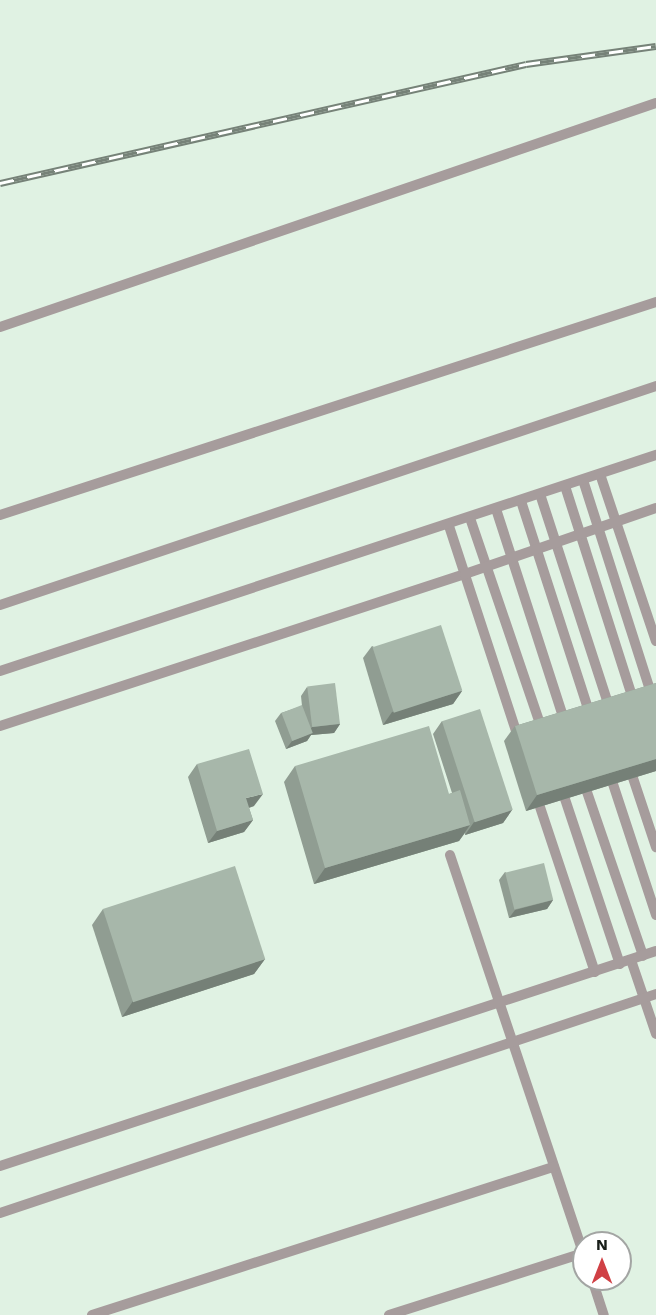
<!DOCTYPE html>
<style>
body{margin:0}
#map{position:relative;width:656px;height:1315px;overflow:hidden;background:#e0f2e3;font-family:"Work Sans",sans-serif}
div>[style]{position:absolute}
.lane>*{height:10px;margin:-5px;padding:0 5px;transform-origin:5px;border-radius:5px;background:#a69c9c}
.rail>*{height:7px;margin-top:-3.5px;transform-origin:0;background:repeating-linear-gradient(90deg,#fff 0 14px,#768278 0 28px);box-sizing:border-box;border-block:2px solid #768278}
.wall>*{inset:0;background:#909d92}
.shaded-wall>*{inset:0;background:#758077}
.building>*{inset:0;background:#a7b7aa;transform-origin:0 0}
span{translate:-50% -50%;white-space:nowrap;text-align:center;line-height:1.15;-webkit-text-stroke:5px #fff;paint-order:stroke}
.north{position:absolute;left:572px;top:1231px;width:60px;height:60px;box-sizing:border-box;background:#fff;border:2px solid #a3a5a3;border-radius:50%;rotate:0deg;font-size:16px;font-weight:700;line-height:24px;text-align:center;color:#181e19}
.north::after{content:'';display:block;margin:auto;width:21px;height:27px;background:#d04045;clip-path:polygon(50% 0,100% 100%,50% 72%,0 100%)}
</style>
<div id="map">
<div class="lane">
<i style="left:0;top:327px;width:693px;rotate:-18.85deg"></i>
<i style="left:600px;top:474px;width:176px;rotate:71.5deg"></i>
<i style="left:583px;top:480px;width:227px;rotate:72.3deg"></i>
<i style="left:565px;top:486px;width:227px;rotate:72.3deg"></i>
<i style="left:540px;top:494px;width:226px;rotate:72deg"></i>
<i style="left:521px;top:501px;width:225px;rotate:72.1deg"></i>
<i style="left:496px;top:509px;width:225px;rotate:72.1deg"></i>
<i style="left:0;top:515px;width:690px;rotate:-17.99deg"></i>
<i style="left:470px;top:518px;width:224px;rotate:71.2deg"></i>
<i style="left:449px;top:526px;width:222px;rotate:71.9deg"></i>
<i style="left:0;top:605px;width:692px;rotate:-18.46deg"></i>
<i style="left:0;top:671px;width:691px;rotate:-18.23deg"></i>
<i style="left:0;top:726px;width:489px;rotate:-18.1deg"></i>
<i style="left:465px;top:574px;width:202px;rotate:-19.1deg"></i>
<i style="left:633px;top:778px;width:73px;rotate:71.6deg"></i>
<i style="left:613px;top:784px;width:138px;rotate:71.8deg"></i>
<i style="left:587px;top:792px;width:173px;rotate:71.1deg"></i>
<i style="left:565px;top:799px;width:174px;rotate:71.6deg"></i>
<i style="left:540px;top:807px;width:174px;rotate:71.6deg"></i>
<i style="left:450px;top:855px;width:423px;rotate:71.5deg"></i>
<i style="left:631px;top:960px;width:78px;rotate:71.3deg"></i>
<i style="left:0;top:1166px;width:690px;rotate:-18.15deg"></i>
<i style="left:0;top:1213px;width:692px;rotate:-18.46deg"></i>
<i style="left:592px;top:1279px;width:38px;rotate:72deg"></i>
<i style="left:92px;top:1315px;width:485px;rotate:-17.8deg"></i>
<i style="left:389px;top:1315px;width:204px;rotate:-17.7deg"></i>
</div>
<div class="rail">
<i style="left:0;top:183px;width:539px;rotate:-12.75deg"></i>
<i style="left:526px;top:64px;width:131px;rotate:-7.9deg"></i>
</div>
<div class="wall">
<i style="clip-path:polygon(372px 646px,462px 691px,453px 704px,383px 725px,363px 658px)"></i>
<i style="clip-path:polygon(656px 683px,656px 771px,526px 811px,504px 741px,515px 726px)"></i>
<i style="clip-path:polygon(307px 687px,340px 724px,334px 733px,311px 735px,307px 741px,286px 749px,275px 721px,281px 713px,302px 706px,301px 696px)"></i>
<i style="clip-path:polygon(442px 721px,512px 810px,503px 823px,465px 835px,465px 833px,459px 841px,314px 884px,284px 782px,295px 766px,449px 794px,452px 793px,433px 734px)"></i>
<i style="clip-path:polygon(197px 764px,254px 806px,249px 808px,253px 820px,244px 832px,208px 843px,188px 777px)"></i>
<i style="clip-path:polygon(505px 872px,553px 900px,547px 909px,509px 918px,499px 880px)"></i>
<i style="clip-path:polygon(103px 909px,265px 959px,254px 974px,122px 1017px,92px 925px)"></i>
</div>
<div class="shaded-wall">
<i style="clip-path:polygon(462px 691px,453px 704px,383px 725px,392px 712px)"></i>
<i style="clip-path:polygon(340px 724px,334px 733px,311px 735px,307px 741px,286px 749px,292px 741px,307px 735px,312px 727px)"></i>
<i style="clip-path:polygon(656px 759px,656px 771px,526px 811px,537px 795px)"></i>
<i style="clip-path:polygon(263px 794px,254px 806px,238px 811px,246px 798px)"></i>
<i style="clip-path:polygon(512px 810px,503px 823px,465px 835px,474px 822px)"></i>
<i style="clip-path:polygon(253px 820px,244px 832px,208px 843px,217px 831px)"></i>
<i style="clip-path:polygon(470px 825px,459px 841px,314px 884px,325px 868px)"></i>
<i style="clip-path:polygon(553px 900px,547px 909px,509px 918px,515px 910px)"></i>
<i style="clip-path:polygon(265px 959px,254px 974px,122px 1017px,133px 1001px)"></i>
</div>
<div class="building">
<i style="left:441px;top:625px;width:69px;height:72px;rotate:72deg"></i>
<i style="left:335px;top:683px;width:41px;height:28px;rotate:83deg"></i>
<i style="clip-path:polygon(656px 683px,656px 759px,537px 795px,515px 726px)"></i>
<i style="left:302px;top:705px;width:30px;height:22px;rotate:69deg"></i>
<i style="left:480px;top:709px;width:106px;height:40px;rotate:72deg"></i>
<i style="clip-path:polygon(429px 726px,449px 794px,460px 790px,470px 825px,325px 868px,295px 766px)"></i>
<i style="clip-path:polygon(249px 749px,263px 794px,246px 798px,253px 820px,217px 831px,197px 764px)"></i>
<i style="left:544px;top:863px;width:38px;height:40px;rotate:76deg"></i>
<i style="left:235px;top:866px;width:98px;height:139px;rotate:72deg"></i>
</div>
<div class="north">N</div>
</div>
